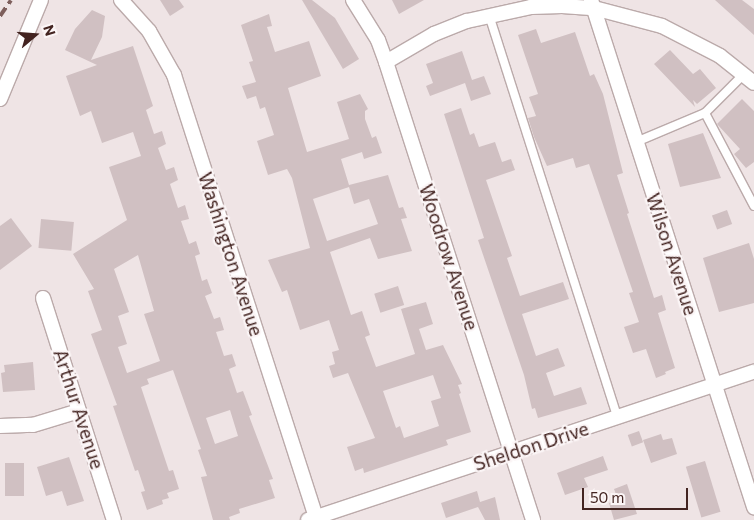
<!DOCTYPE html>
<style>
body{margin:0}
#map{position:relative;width:754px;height:520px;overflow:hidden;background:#efe4e5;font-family:Commissioner,sans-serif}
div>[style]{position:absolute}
.building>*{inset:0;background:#d0c0c2;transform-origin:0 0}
.roads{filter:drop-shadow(1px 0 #baa) drop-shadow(-1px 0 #baa) drop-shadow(0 1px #baa) drop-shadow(0 -1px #baa)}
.service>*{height:8px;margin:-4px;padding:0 4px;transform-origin:4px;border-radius:4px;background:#fff}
.minor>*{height:14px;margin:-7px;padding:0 7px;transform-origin:7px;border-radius:7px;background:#fff}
.tertiary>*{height:14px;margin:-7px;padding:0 7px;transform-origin:7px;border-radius:7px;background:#fff}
.rail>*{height:4px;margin-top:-2px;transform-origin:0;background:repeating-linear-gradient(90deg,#7e5f5c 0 10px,transparent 0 15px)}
span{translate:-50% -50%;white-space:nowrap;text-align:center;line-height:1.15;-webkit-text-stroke:4.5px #fbf5f6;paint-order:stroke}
.street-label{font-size:19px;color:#432421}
.north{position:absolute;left:10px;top:10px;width:50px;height:50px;-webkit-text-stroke:4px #fbf5f6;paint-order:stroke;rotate:72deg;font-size:14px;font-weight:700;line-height:20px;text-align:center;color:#432421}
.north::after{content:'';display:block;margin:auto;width:18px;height:22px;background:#432421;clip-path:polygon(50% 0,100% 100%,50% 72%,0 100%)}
.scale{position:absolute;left:582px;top:488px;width:106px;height:22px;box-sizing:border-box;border:2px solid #432421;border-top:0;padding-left:6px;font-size:15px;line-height:18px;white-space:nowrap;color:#432421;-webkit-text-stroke:4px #fbf5f6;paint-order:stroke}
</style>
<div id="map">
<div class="building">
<i style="clip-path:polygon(160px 0,179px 0,184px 7px,170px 16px)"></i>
<i style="clip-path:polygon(302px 0,312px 0,335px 18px,359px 59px,343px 69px)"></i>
<i style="clip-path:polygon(392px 0,424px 0,399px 14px)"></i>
<i style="clip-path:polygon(715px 0,742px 0,754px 9px,754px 35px)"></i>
<i style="clip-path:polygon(evenodd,92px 10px,105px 16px,102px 37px,91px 60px,133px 46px,153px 106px,146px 110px,154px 134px,162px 131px,166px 144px,158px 148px,166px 170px,174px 167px,178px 180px,170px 184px,178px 208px,185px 205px,189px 219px,181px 221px,189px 244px,196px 241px,200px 254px,195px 256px,202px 281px,207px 279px,212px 293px,205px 296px,214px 319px,220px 317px,224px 330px,216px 332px,224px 356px,232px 354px,236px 366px,229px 369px,237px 393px,243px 391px,252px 415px,249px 416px,273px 479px,269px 480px,275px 498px,239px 509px,240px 513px,229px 517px,230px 520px,213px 520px,201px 477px,207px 476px,198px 450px,201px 449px,173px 370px,147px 379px,149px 384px,141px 387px,169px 471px,173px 470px,179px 489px,167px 493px,169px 498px,162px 500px,163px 504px,147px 510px,141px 492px,145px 491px,138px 470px,135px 471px,113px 406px,117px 405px,91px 334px,102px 330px,88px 291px,94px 289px,73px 254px,127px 220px,109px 167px,141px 156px,133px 132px,102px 143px,91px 111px,80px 116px,66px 76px,97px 65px,65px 50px,75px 29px,92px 10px,138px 255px,154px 311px,144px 314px,160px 361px,127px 373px,118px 347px,127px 344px,118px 316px,129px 312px,114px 269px,138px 255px,92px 10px,230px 410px,238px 436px,215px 444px,206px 418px,230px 410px)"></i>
<i style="clip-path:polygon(evenodd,269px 14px,272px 26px,267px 27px,275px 52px,309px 41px,321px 76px,288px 88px,307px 152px,349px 139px,337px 102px,360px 94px,368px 109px,365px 111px,365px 119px,372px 138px,376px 136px,382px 153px,364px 159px,362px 152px,341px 159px,349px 185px,388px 175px,399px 208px,403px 207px,407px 218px,401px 219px,412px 251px,378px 259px,370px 238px,330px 252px,351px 315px,362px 311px,370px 335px,365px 337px,376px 367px,415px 354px,401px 309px,426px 302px,433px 324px,419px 329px,426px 350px,443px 345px,462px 384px,458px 385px,461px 393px,459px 394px,471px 432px,446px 440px,448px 445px,364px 473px,363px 468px,355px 471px,347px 447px,375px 438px,348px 373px,333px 378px,329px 366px,335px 364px,332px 352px,339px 350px,329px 320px,300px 330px,287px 290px,282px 292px,268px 260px,310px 248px,292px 178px,287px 169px,268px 175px,257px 141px,274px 135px,265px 107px,260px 109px,256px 96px,247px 99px,242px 86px,256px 82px,249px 62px,253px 61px,241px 25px,269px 14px,349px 187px,354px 204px,369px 199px,378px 224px,327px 241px,313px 199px,349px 187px,269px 14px,433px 375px,441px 398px,431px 401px,439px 426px,404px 438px,400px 426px,396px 428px,383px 391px,433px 375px)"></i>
<i style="clip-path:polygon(536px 29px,541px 43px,575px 32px,590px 76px,594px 74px,603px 94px,623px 173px,617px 175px,629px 213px,627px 214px,654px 298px,662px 295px,666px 310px,658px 313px,675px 368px,665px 372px,666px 374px,656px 378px,646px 349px,633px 353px,624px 327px,639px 322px,629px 293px,633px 292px,589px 164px,576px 168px,573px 158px,547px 166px,534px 137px,528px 118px,536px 116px,529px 97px,538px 94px,518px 35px)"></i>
<i style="clip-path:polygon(670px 50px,693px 74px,700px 69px,716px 88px,697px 104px,693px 100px,695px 107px,654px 64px)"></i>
<i style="clip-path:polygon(462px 51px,472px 80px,484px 76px,491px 94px,471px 101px,465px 83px,430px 96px,426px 86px,433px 83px,426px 64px)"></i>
<i style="clip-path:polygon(742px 99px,754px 111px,754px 162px,746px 168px,734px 154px,740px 149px,717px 124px)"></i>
<i style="clip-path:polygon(461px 108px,470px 135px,474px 133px,479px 147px,495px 142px,502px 162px,511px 159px,515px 170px,486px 180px,512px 256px,507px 258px,520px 296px,563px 282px,569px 299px,522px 314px,536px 356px,558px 348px,565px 366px,546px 373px,554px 396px,581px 387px,587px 404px,538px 418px,535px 408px,532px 409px,524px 375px,478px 240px,484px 238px,444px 114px)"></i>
<i style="clip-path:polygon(703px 133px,721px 178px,680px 187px,668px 144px)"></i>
<i style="left:727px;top:210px;width:15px;height:16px;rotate:70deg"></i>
<i style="clip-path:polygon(11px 218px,32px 246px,0 270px,0 226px)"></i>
<i style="left:41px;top:219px;width:33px;height:29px;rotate:5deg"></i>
<i style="clip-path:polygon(749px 243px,754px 259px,754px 303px,719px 312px,703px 258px)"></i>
<i style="left:398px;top:286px;width:20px;height:25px;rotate:72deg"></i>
<i style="clip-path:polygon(33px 362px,35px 390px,3px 392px,1px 373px,5px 372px,4px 365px)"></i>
<i style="left:639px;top:431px;width:12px;height:12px;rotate:70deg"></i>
<i style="clip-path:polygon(661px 434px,663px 440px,672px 438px,677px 454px,651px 463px,643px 440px)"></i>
<i style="clip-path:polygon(603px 456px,608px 470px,584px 478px,588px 487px,565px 495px,557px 473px)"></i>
<i style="clip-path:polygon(69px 457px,84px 501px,67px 506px,62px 491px,46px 496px,37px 467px)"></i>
<i style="left:705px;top:461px;width:53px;height:20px;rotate:73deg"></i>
<i style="left:5px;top:463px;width:19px;height:33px"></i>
<i style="clip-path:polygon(627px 484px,637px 514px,614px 520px,609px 503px,618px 500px,614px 489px)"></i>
<i style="clip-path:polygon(477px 491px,480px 502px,495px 497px,500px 520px,485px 520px,478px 507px,446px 518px,441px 503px)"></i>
</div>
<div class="roads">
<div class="service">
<i style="left:489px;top:15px;width:422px;rotate:72.3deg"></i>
<i style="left:705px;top:113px;width:105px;rotate:62.2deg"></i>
<i style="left:636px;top:142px;width:75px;rotate:-22.8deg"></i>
<i style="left:705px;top:113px;width:55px;rotate:-45deg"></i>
</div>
<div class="minor">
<i style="left:121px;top:0;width:42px;rotate:47.9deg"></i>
<i style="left:149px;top:31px;width:51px;rotate:60.4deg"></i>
<i style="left:174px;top:75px;width:467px;rotate:72.2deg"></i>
<i style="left:353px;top:0;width:47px;rotate:58deg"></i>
<i style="left:378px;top:40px;width:23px;rotate:70deg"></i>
<i style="left:386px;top:62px;width:481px;rotate:72.2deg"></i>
<i style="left:591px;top:0;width:533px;rotate:72.18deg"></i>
<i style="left:386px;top:62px;width:56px;rotate:-30.3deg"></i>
<i style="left:434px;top:34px;width:35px;rotate:-22deg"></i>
<i style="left:467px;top:21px;width:66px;rotate:-12.3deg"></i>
<i style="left:531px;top:7px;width:31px;rotate:-2deg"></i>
<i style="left:562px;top:6px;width:32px;rotate:4deg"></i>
<i style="left:594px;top:8px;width:70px;rotate:14.8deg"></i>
<i style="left:662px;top:26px;width:65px;rotate:27.3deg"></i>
<i style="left:720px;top:56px;width:43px;rotate:38.5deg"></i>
<i style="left:43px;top:298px;width:233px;rotate:72.3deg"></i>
<i style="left:0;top:426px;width:33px;rotate:-2deg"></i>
<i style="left:33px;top:425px;width:48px;rotate:-16.9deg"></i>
<i style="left:308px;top:520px;width:470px;rotate:-18.4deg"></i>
</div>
<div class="tertiary">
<i style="left:0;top:99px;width:107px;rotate:-67.5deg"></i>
</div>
</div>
<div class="rail">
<i style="left:0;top:16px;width:19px;rotate:-55deg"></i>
</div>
<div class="street-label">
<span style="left:231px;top:254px;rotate:72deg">Washington Avenue</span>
<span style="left:672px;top:254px;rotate:72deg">Wilson Avenue</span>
<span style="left:449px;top:257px;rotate:72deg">Woodrow Avenue</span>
<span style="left:79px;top:409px;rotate:72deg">Arthur Avenue</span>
<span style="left:531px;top:446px;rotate:-18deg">Sheldon Drive</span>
</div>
<div class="north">N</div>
<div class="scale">50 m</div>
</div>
